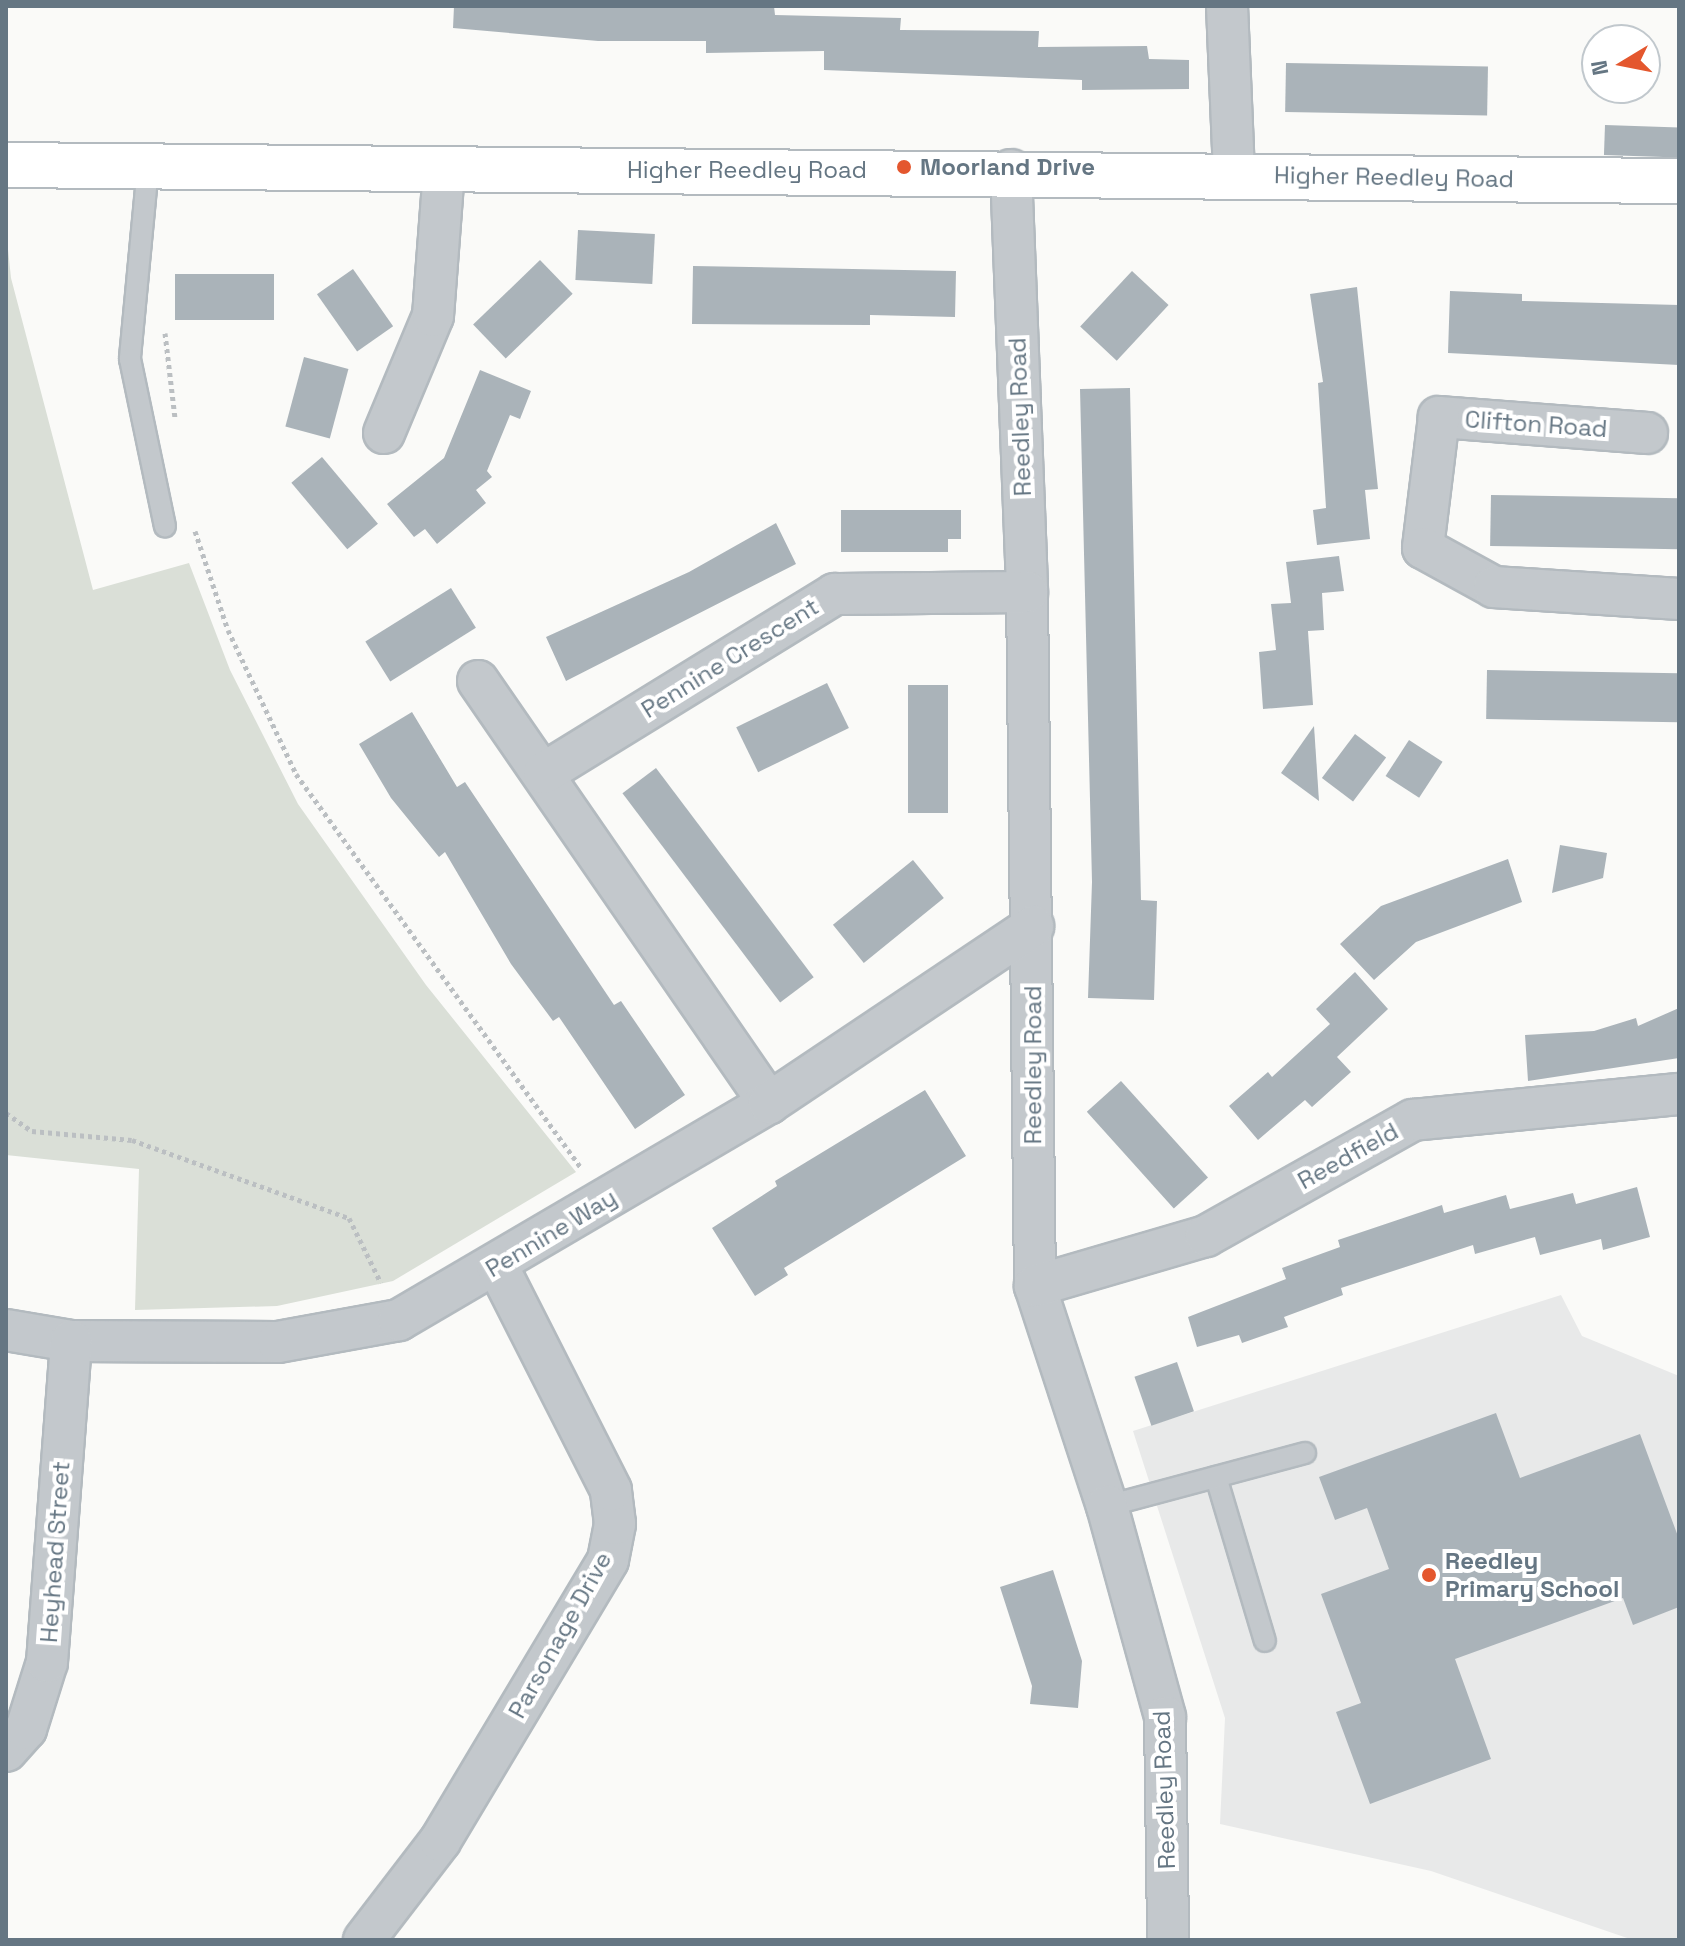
<!DOCTYPE html>
<style>
body{margin:0}
#map{position:relative;width:1685px;height:1946px;overflow:hidden;background:#fafaf8;font-family:"Space Grotesk",sans-serif}
div>[style]{position:absolute}
.built>*{inset:0;background:#e8e9e9}
.green>*{inset:0;background:#dadfd7}
.building>*{inset:0;background:#aab3b9;transform-origin:0 0}
.path>*{height:5px;margin-top:-2.5px;transform-origin:0;background:repeating-linear-gradient(90deg,#bbbfc2 0 4px,transparent 0 8px)}
.roads{filter:drop-shadow(2px 0 #b3babf) drop-shadow(-2px 0 #b3babf) drop-shadow(0 2px #b3babf) drop-shadow(0 -2px #b3babf)}
.lane>*{height:20px;margin:-10px;padding:0 10px;transform-origin:10px;border-radius:10px;background:#c3c8cc}
.street>*{height:40px;margin:-20px;padding:0 20px;transform-origin:20px;border-radius:20px;background:#c3c8cc}
.secondary>*{height:44px;margin:-22px;padding:0 22px;transform-origin:22px;border-radius:22px;background:#fff}
.dots>*{width:22px;height:22px;translate:-50% -50%;box-sizing:border-box;border:4px solid #fff;border-radius:50%}
span{translate:-50% -50%;white-space:nowrap;text-align:center;line-height:1.15;-webkit-text-stroke:8px #fff;paint-order:stroke}
.poi-label{font-size:24px;color:#657683;font-weight:700}
.left{translate:0 -50%;text-align:left}
.street-label{font-size:24px;color:#657683}
.frame{position:absolute;inset:0;border:8px solid #657683;pointer-events:none}
.north{position:absolute;left:1581px;top:24px;width:80px;height:80px;box-sizing:border-box;background:#fff;border:2px solid #c1c8cd;border-radius:50%;rotate:260deg;font-size:22px;font-weight:700;line-height:32px;text-align:center;color:#657683}
.north::after{content:'';display:block;margin:auto;width:28px;height:36px;background:#e4572e;clip-path:polygon(50% 0,100% 100%,50% 72%,0 100%)}
</style>
<div id="map">
<div class="built">
<i style="clip-path:polygon(1561px 1295px,1582px 1336px,1679px 1376px,1679px 1940px,1633px 1940px,1431px 1871px,1220px 1824px,1225px 1718px,1133px 1431px)"></i>
</div>
<div class="green">
<i style="clip-path:polygon(6px 230px,11px 278px,93px 590px,189px 563px,230px 670px,298px 804px,426px 985px,576px 1172px,393px 1281px,277px 1306px,135px 1310px,139px 1169px,6px 1155px)"></i>
</div>
<div class="building">
<i style="clip-path:polygon(454px 6px,774px 6px,775px 15px,901px 18px,900px 30px,1039px 31px,1038px 47px,1147px 46px,1149px 59px,1189px 60px,1189px 89px,1082px 90px,1082px 80px,824px 70px,824px 51px,706px 53px,706px 41px,598px 41px,453px 28px)"></i>
<i style="left:1286px;top:63px;width:202px;height:49px;rotate:1deg"></i>
<i style="left:1605px;top:125px;width:74px;height:30px;rotate:2deg"></i>
<i style="left:578px;top:230px;width:77px;height:50px;rotate:3deg"></i>
<i style="left:540px;top:260px;width:47px;height:93px;rotate:46deg"></i>
<i style="clip-path:polygon(693px 266px,956px 271px,955px 317px,870px 315px,870px 325px,692px 324px)"></i>
<i style="left:353px;top:269px;width:70px;height:44px;rotate:55deg"></i>
<i style="left:1132px;top:271px;width:50px;height:76px;rotate:43deg"></i>
<i style="left:175px;top:274px;width:99px;height:46px"></i>
<i style="clip-path:polygon(1357px 287px,1378px 489px,1365px 490px,1370px 539px,1317px 545px,1313px 510px,1326px 508px,1318px 383px,1323px 382px,1310px 294px)"></i>
<i style="clip-path:polygon(1450px 291px,1522px 294px,1522px 301px,1679px 305px,1679px 365px,1448px 353px)"></i>
<i style="left:304px;top:357px;width:46px;height:72px;rotate:15deg"></i>
<i style="clip-path:polygon(480px 370px,531px 391px,520px 419px,510px 415px,487px 471px,492px 477px,476px 490px,486px 503px,437px 544px,425px 529px,414px 537px,387px 504px,444px 458px)"></i>
<i style="clip-path:polygon(1130px 388px,1141px 900px,1157px 901px,1154px 1000px,1088px 998px,1092px 882px,1080px 389px)"></i>
<i style="left:322px;top:457px;width:87px;height:40px;rotate:50deg"></i>
<i style="left:1491px;top:495px;width:188px;height:51px;rotate:1deg"></i>
<i style="clip-path:polygon(841px 510px,961px 510px,961px 539px,948px 539px,948px 552px,841px 552px)"></i>
<i style="clip-path:polygon(776px 523px,796px 564px,566px 681px,546px 637px,689px 572px)"></i>
<i style="clip-path:polygon(1339px 556px,1344px 591px,1322px 593px,1324px 630px,1308px 631px,1313px 705px,1263px 709px,1259px 652px,1276px 650px,1271px 604px,1291px 603px,1286px 562px)"></i>
<i style="left:451px;top:588px;width:47px;height:101px;rotate:58deg"></i>
<i style="left:1487px;top:670px;width:192px;height:49px;rotate:1deg"></i>
<i style="left:827px;top:683px;width:50px;height:101px;rotate:64deg"></i>
<i style="left:908px;top:685px;width:40px;height:128px"></i>
<i style="clip-path:polygon(412px 712px,457px 787px,465px 782px,614px 1005px,621px 1001px,685px 1095px,635px 1129px,559px 1017px,553px 1021px,511px 964px,445px 852px,439px 857px,391px 798px,359px 744px)"></i>
<i style="clip-path:polygon(1314px 726px,1319px 801px,1281px 773px)"></i>
<i style="left:1355px;top:734px;width:39px;height:55px;rotate:37deg"></i>
<i style="left:1409px;top:740px;width:40px;height:43px;rotate:33deg"></i>
<i style="left:656px;top:768px;width:262px;height:42px;rotate:53deg"></i>
<i style="clip-path:polygon(1560px 845px,1607px 853px,1603px 878px,1552px 893px)"></i>
<i style="clip-path:polygon(1508px 859px,1522px 902px,1416px 942px,1374px 980px,1340px 944px,1381px 906px)"></i>
<i style="left:913px;top:860px;width:49px;height:103px;rotate:51deg"></i>
<i style="clip-path:polygon(1355px 972px,1388px 1009px,1337px 1057px,1351px 1072px,1312px 1107px,1305px 1100px,1258px 1140px,1229px 1106px,1268px 1072px,1272px 1077px,1330px 1024px,1316px 1009px)"></i>
<i style="clip-path:polygon(1679px 1008px,1679px 1058px,1528px 1081px,1525px 1035px,1594px 1031px,1636px 1018px,1638px 1026px)"></i>
<i style="left:1121px;top:1081px;width:130px;height:46px;rotate:48deg"></i>
<i style="clip-path:polygon(925px 1090px,966px 1156px,784px 1268px,788px 1275px,755px 1296px,712px 1228px,777px 1186px,775px 1181px)"></i>
<i style="clip-path:polygon(1637px 1187px,1650px 1237px,1603px 1250px,1601px 1239px,1540px 1255px,1535px 1237px,1475px 1254px,1473px 1245px,1341px 1288px,1343px 1295px,1284px 1317px,1288px 1327px,1242px 1343px,1239px 1335px,1197px 1347px,1188px 1317px,1286px 1279px,1282px 1268px,1340px 1247px,1338px 1240px,1442px 1205px,1444px 1213px,1506px 1195px,1510px 1209px,1573px 1193px,1576px 1204px)"></i>
<i style="left:1177px;top:1362px;width:52px;height:45px;rotate:71deg"></i>
<i style="clip-path:polygon(1496px 1413px,1520px 1478px,1640px 1434px,1679px 1539px,1679px 1607px,1633px 1625px,1623px 1598px,1455px 1659px,1491px 1759px,1370px 1804px,1336px 1712px,1361px 1703px,1321px 1594px,1389px 1569px,1367px 1508px,1335px 1520px,1319px 1477px)"></i>
<i style="clip-path:polygon(1053px 1570px,1082px 1661px,1078px 1708px,1030px 1704px,1032px 1686px,1000px 1587px)"></i>
</div>
<div class="path">
<i style="left:165px;top:333px;width:86px;rotate:83.3deg"></i>
<i style="left:195px;top:531px;width:104px;rotate:71.6deg"></i>
<i style="left:228px;top:630px;width:159px;rotate:64.7deg"></i>
<i style="left:296px;top:774px;width:485px;rotate:54.1deg"></i>
<i style="left:6px;top:1113px;width:32px;rotate:35deg"></i>
<i style="left:32px;top:1131px;width:100px;rotate:5.1deg"></i>
<i style="left:132px;top:1140px;width:231px;rotate:19.8deg"></i>
<i style="left:349px;top:1218px;width:72px;rotate:63.8deg"></i>
</div>
<div class="roads">
<div class="lane">
<i style="left:148px;top:167px;width:193px;rotate:95.4deg"></i>
<i style="left:130px;top:359px;width:171px;rotate:78.2deg"></i>
<i style="left:1216px;top:1477px;width:171px;rotate:73.4deg"></i>
<i style="left:1107px;top:1506px;width:205px;rotate:-15deg"></i>
</div>
<div class="street">
<i style="left:1227px;top:6px;width:168px;rotate:87.6deg"></i>
<i style="left:1011px;top:170px;width:422px;rotate:87.8deg"></i>
<i style="left:1027px;top:592px;width:694px;rotate:89.34deg"></i>
<i style="left:1035px;top:1286px;width:231px;rotate:71.9deg"></i>
<i style="left:1107px;top:1506px;width:219px;rotate:74.6deg"></i>
<i style="left:1165px;top:1717px;width:223px;rotate:89.2deg"></i>
<i style="left:384px;top:433px;width:127px;rotate:-67.3deg"></i>
<i style="left:433px;top:316px;width:146px;rotate:-85.7deg"></i>
<i style="left:1647px;top:433px;width:209px;rotate:-175.6deg"></i>
<i style="left:1439px;top:417px;width:132px;rotate:97deg"></i>
<i style="left:1423px;top:548px;width:81px;rotate:28.8deg"></i>
<i style="left:1494px;top:587px;width:185px;rotate:3.7deg"></i>
<i style="left:478px;top:681px;width:513px;rotate:55.41deg"></i>
<i style="left:544px;top:773px;width:342px;rotate:-31.6deg"></i>
<i style="left:835px;top:594px;width:192px;rotate:-0.6deg"></i>
<i style="left:1035px;top:1286px;width:178px;rotate:-16.3deg"></i>
<i style="left:1206px;top:1236px;width:237px;rotate:-29.3deg"></i>
<i style="left:1413px;top:1120px;width:267px;rotate:-5.6deg"></i>
<i style="left:6px;top:1330px;width:66px;rotate:9.6deg"></i>
<i style="left:71px;top:1341px;width:207px;rotate:0.3deg"></i>
<i style="left:278px;top:1342px;width:123px;rotate:-10.3deg"></i>
<i style="left:399px;top:1320px;width:429px;rotate:-30.4deg"></i>
<i style="left:769px;top:1103px;width:318px;rotate:-33.8deg"></i>
<i style="left:6px;top:1751px;width:30px;rotate:-48deg"></i>
<i style="left:26px;top:1729px;width:70px;rotate:-72.6deg"></i>
<i style="left:47px;top:1662px;width:322px;rotate:-85.7deg"></i>
<i style="left:364px;top:1940px;width:125px;rotate:-52.5deg"></i>
<i style="left:440px;top:1841px;width:327px;rotate:-59.1deg"></i>
<i style="left:608px;top:1560px;width:37px;rotate:-79deg"></i>
<i style="left:615px;top:1524px;width:34px;rotate:-97deg"></i>
<i style="left:611px;top:1490px;width:252px;rotate:-116.9deg"></i>
</div>
<div class="secondary">
<i style="left:6px;top:165px;width:1673px;rotate:0.55deg"></i>
</div>
</div>
<div class="dots">
<i style="left:904px;top:167px;background:#e4572e"></i>
<i style="left:1429px;top:1575px;background:#e4572e"></i>
</div>
<div class="poi-label">
<span class="left" style="left:920px;top:167px">Moorland Drive</span>
<span class="left" style="left:1445px;top:1575px">Reedley<br>Primary School</span>
</div>
<div class="street-label">
<span style="left:747px;top:170px">Higher Reedley Road</span>
<span style="left:1394px;top:177px;rotate:1deg">Higher Reedley Road</span>
<span style="left:1020px;top:417px;rotate:-92deg">Reedley Road</span>
<span style="left:1536px;top:424px;rotate:4deg">Clifton Road</span>
<span style="left:730px;top:658px;rotate:-32deg">Pennine Crescent</span>
<span style="left:1033px;top:1065px;rotate:-90deg">Reedley Road</span>
<span style="left:1348px;top:1156px;rotate:-29deg">Reedfield</span>
<span style="left:551px;top:1233px;rotate:-31deg">Pennine Way</span>
<span style="left:55px;top:1552px;rotate:-86deg">Heyhead Street</span>
<span style="left:560px;top:1635px;rotate:-61deg">Parsonage Drive</span>
<span style="left:1164px;top:1790px;rotate:-92deg">Reedley Road</span>
</div>
<div class="frame"></div>
<div class="north">N</div>
</div>
